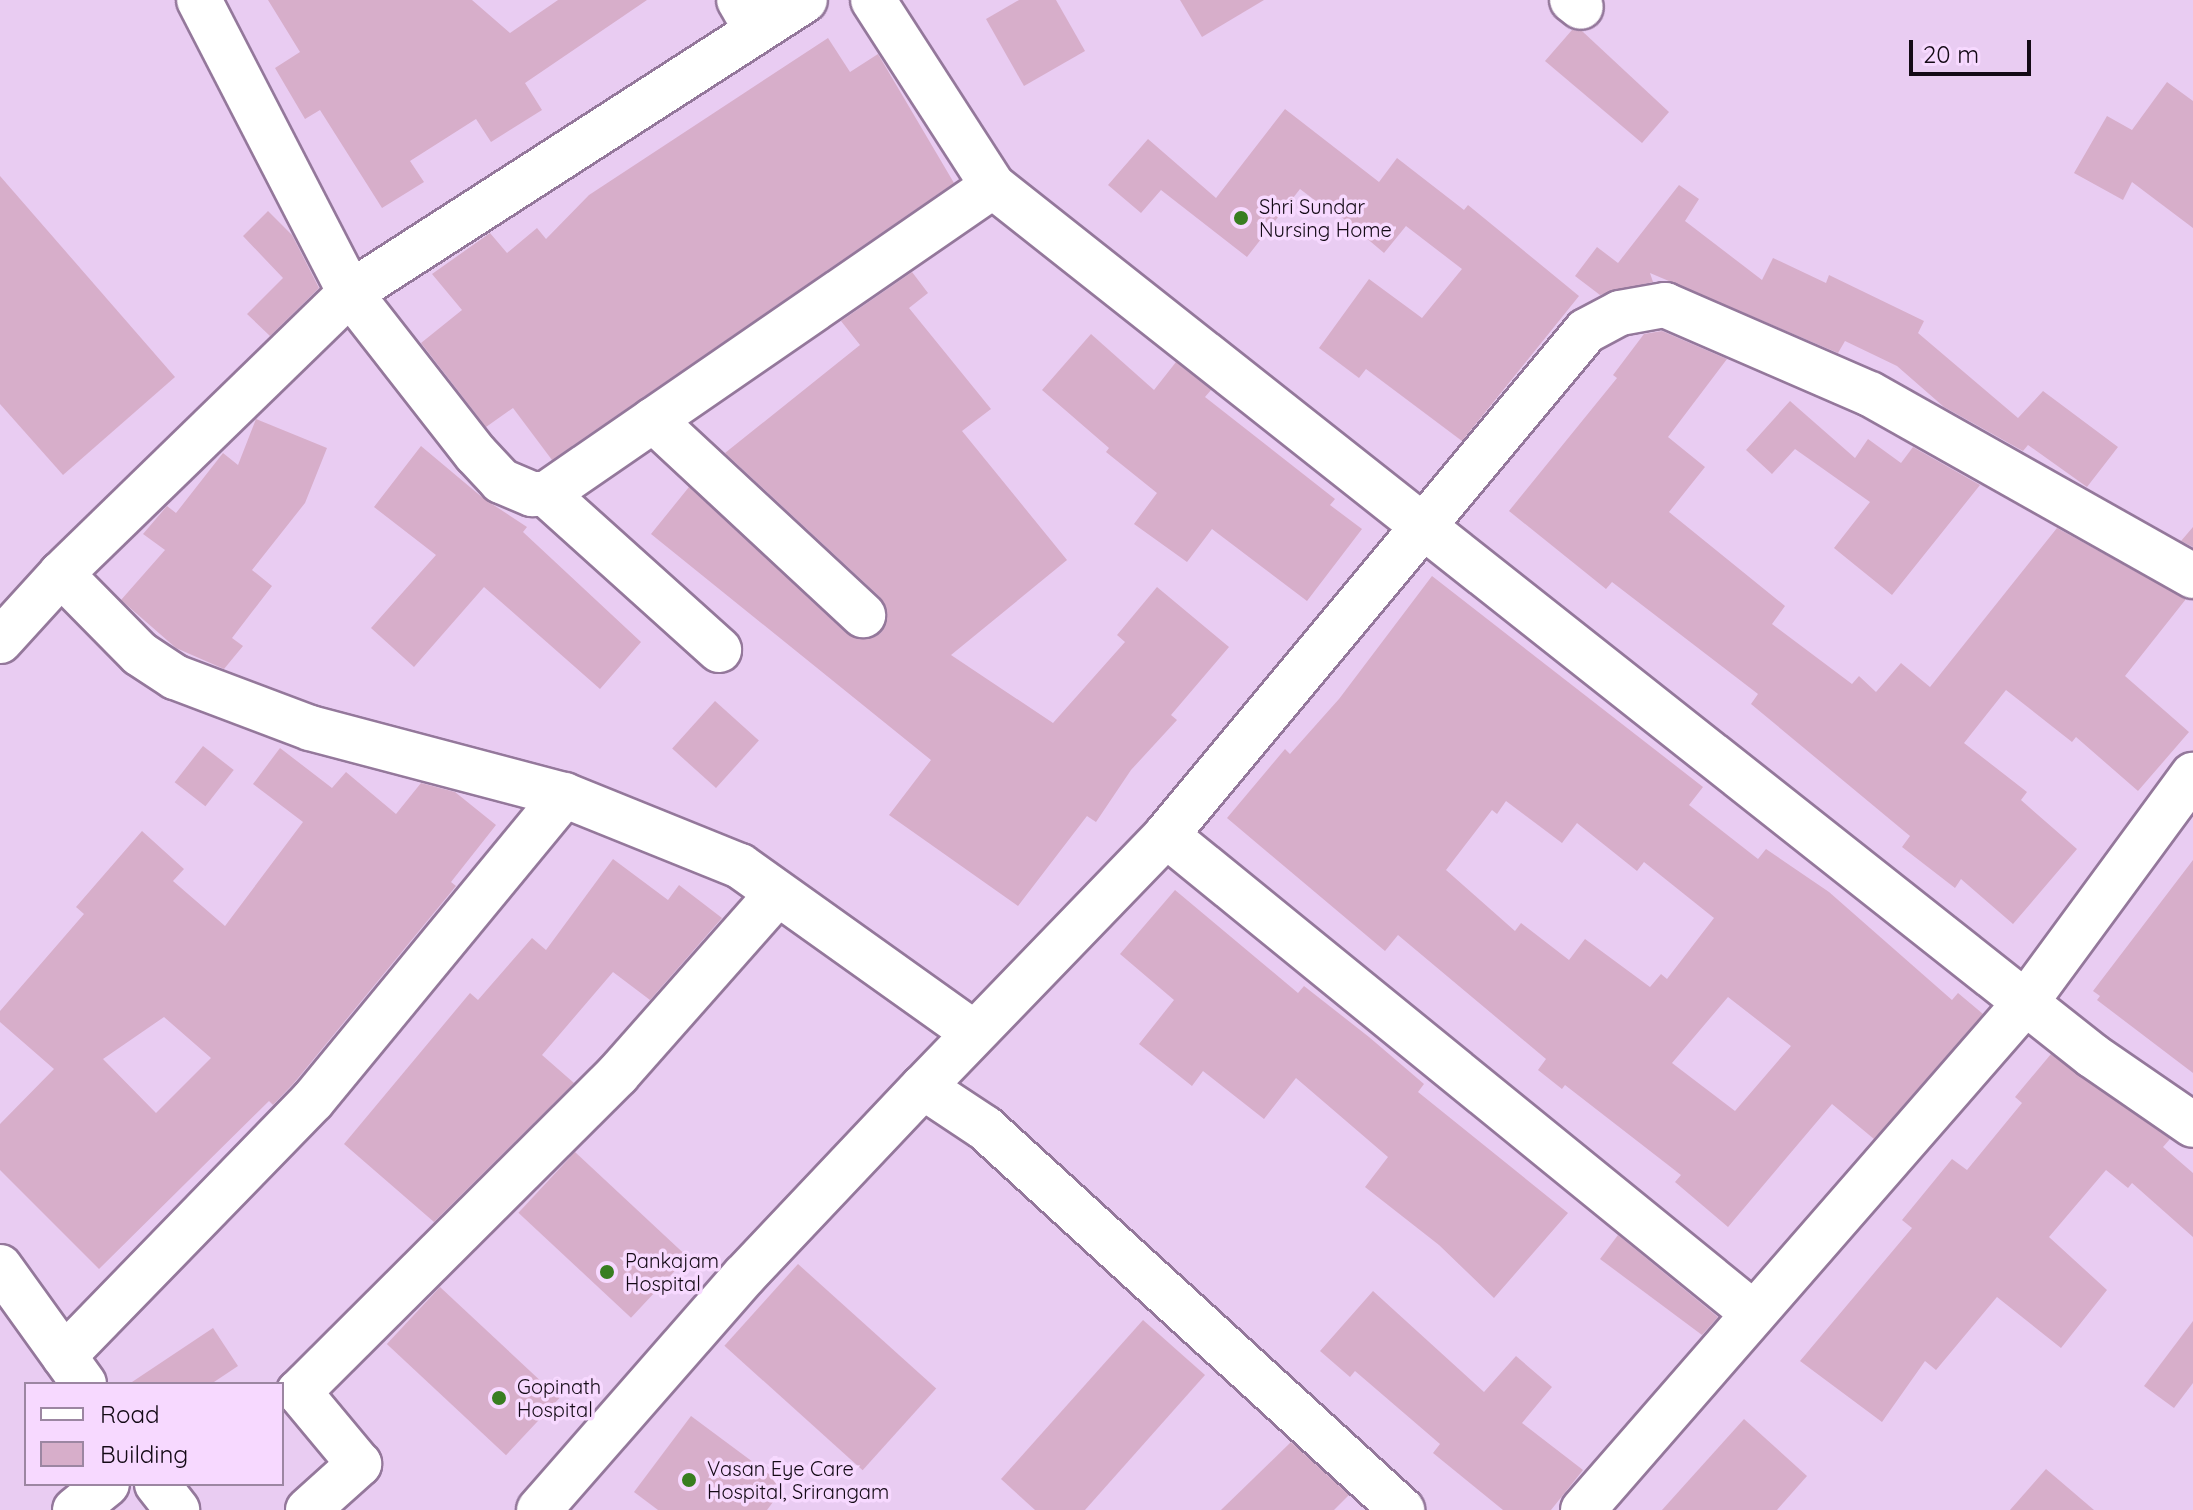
<!DOCTYPE html>
<style>
body{margin:0}
#map{position:relative;width:2193px;height:1510px;overflow:hidden;background:#e9ccf2;font-family:Quicksand,sans-serif}
div>[style]{position:absolute}
.building>*{inset:0;background:#d7aeca;transform-origin:0 0}
.roads{filter:drop-shadow(2px 0 #94789b) drop-shadow(-2px 0 #94789b) drop-shadow(0 2px #94789b) drop-shadow(0 -2px #94789b)}
.minor>*{height:44px;margin:-22px;padding:0 22px;transform-origin:22px;border-radius:22px;background:#fff}
.tertiary>*{height:44px;margin:-22px;padding:0 22px;transform-origin:22px;border-radius:22px;background:#fff}
.secondary>*{height:44px;margin:-22px;padding:0 22px;transform-origin:22px;border-radius:22px;background:#fff}
.dots>*{width:22px;height:22px;translate:-50% -50%;box-sizing:border-box;border:4px solid #f7d9ff;border-radius:50%}
span{translate:-50% -50%;white-space:nowrap;text-align:center;line-height:1.15;-webkit-text-stroke:7px #f7d9ff;paint-order:stroke}
.poi-label{font-size:20px;color:#140a16}
.left{translate:0 -50%;text-align:left}
.legend{position:absolute;left:24px;top:1382px;width:260px;height:104px;box-sizing:border-box;background:#f7d9ff;border:2px solid #9c86a2;margin:0;padding:10px 14px;list-style:none;font-size:24px;color:#140a16}
.legend li{display:flex;align-items:center;gap:16px;height:40px}
.legend b{width:40px;border:2px solid #9c86a2}
.scale{position:absolute;left:1909px;top:40px;width:122px;height:36px;box-sizing:border-box;border:4px solid #140a16;border-top:0;padding-left:10px;font-size:24px;line-height:28px;white-space:nowrap;color:#140a16;-webkit-text-stroke:6px #f7d9ff;paint-order:stroke}
</style>
<div id="map">
<div class="building">
<i style="clip-path:polygon(268px 0,472px 0,510px 33px,558px 0,647px 0,525px 83px,542px 110px,491px 142px,476px 119px,410px 161px,424px 182px,382px 208px,320px 110px,305px 119px,275px 68px,300px 52px)"></i>
<i style="clip-path:polygon(1019px 0,1056px 0,1085px 51px,1024px 86px,986px 19px)"></i>
<i style="clip-path:polygon(1180px 0,1264px 0,1202px 37px)"></i>
<i style="clip-path:polygon(1572px 30px,1582px 31px,1669px 112px,1642px 143px,1545px 61px)"></i>
<i style="clip-path:polygon(828px 38px,850px 72px,878px 54px,954px 183px,552px 460px,513px 408px,486px 427px,421px 343px,462px 310px,432px 274px,490px 233px,507px 253px,537px 228px,546px 239px,589px 195px)"></i>
<i style="clip-path:polygon(2167px 82px,2193px 101px,2193px 228px,2132px 182px,2123px 200px,2074px 173px,2107px 116px,2132px 130px)"></i>
<i style="clip-path:polygon(1285px 109px,1379px 182px,1397px 158px,1464px 210px,1468px 205px,1579px 296px,1462px 441px,1366px 369px,1359px 378px,1319px 348px,1369px 279px,1422px 318px,1462px 269px,1406px 226px,1384px 253px,1331px 208px,1329px 211px,1300px 189px,1247px 257px,1161px 190px,1141px 213px,1108px 185px,1148px 139px,1216px 198px)"></i>
<i style="clip-path:polygon(0 176px,175px 377px,63px 475px,0 404px)"></i>
<i style="clip-path:polygon(1679px 185px,1699px 199px,1685px 221px,1762px 280px,1773px 258px,1826px 283px,1829px 275px,1924px 321px,1918px 333px,2018px 418px,2043px 391px,2118px 447px,2087px 487px,2028px 445px,2023px 451px,1944px 407px,1897px 366px,1845px 341px,1838px 353px,1650px 273px,1653px 282px,1600px 295px,1575px 276px,1597px 247px,1618px 263px)"></i>
<i style="clip-path:polygon(268px 211px,292px 235px,319px 288px,270px 336px,247px 314px,283px 278px,243px 236px)"></i>
<i style="clip-path:polygon(912px 272px,928px 293px,909px 308px,991px 409px,962px 431px,1067px 560px,951px 655px,1053px 723px,1125px 642px,1117px 635px,1157px 587px,1229px 647px,1171px 715px,1177px 720px,1131px 770px,1096px 822px,1087px 816px,1018px 906px,889px 815px,931px 760px,651px 534px,689px 487px,846px 633px,858px 639px,881px 633px,887px 620px,880px 597px,725px 453px,860px 345px,841px 321px)"></i>
<i style="clip-path:polygon(1662px 331px,1727px 359px,1668px 437px,1705px 467px,1669px 512px,1785px 606px,1772px 624px,1852px 684px,1859px 676px,1876px 692px,1901px 663px,1930px 687px,2057px 528px,2186px 599px,2125px 676px,2189px 732px,2138px 791px,2076px 737px,2072px 742px,2006px 690px,1964px 743px,2027px 792px,2021px 800px,2077px 849px,2013px 924px,1961px 879px,1955px 888px,1902px 847px,1910px 836px,1751px 704px,1758px 694px,1612px 582px,1606px 589px,1509px 511px,1617px 378px,1613px 375px,1644px 334px)"></i>
<i style="clip-path:polygon(1091px 334px,1154px 390px,1176px 362px,1211px 390px,1205px 397px,1335px 499px,1330px 505px,1362px 529px,1307px 601px,1212px 529px,1187px 562px,1134px 524px,1157px 493px,1106px 452px,1109px 448px,1042px 390px)"></i>
<i style="clip-path:polygon(1790px 401px,1855px 458px,1868px 439px,1901px 463px,1913px 447px,1980px 485px,1892px 595px,1834px 548px,1870px 502px,1795px 449px,1772px 474px,1746px 450px)"></i>
<i style="clip-path:polygon(256px 419px,327px 448px,305px 503px,252px 570px,272px 586px,232px 638px,243px 646px,224px 669px,176px 648px,121px 600px,165px 550px,143px 534px,167px 506px,176px 513px,223px 453px,238px 465px)"></i>
<i style="clip-path:polygon(421px 446px,483px 498px,527px 527px,523px 532px,641px 642px,600px 689px,484px 587px,414px 667px,371px 628px,436px 555px,374px 507px)"></i>
<i style="clip-path:polygon(2193px 527px,2193px 547px,2181px 541px)"></i>
<i style="clip-path:polygon(evenodd,1432px 576px,1703px 787px,1689px 805px,1758px 859px,1766px 849px,1829px 892px,1952px 1000px,1958px 993px,1983px 1014px,1874px 1139px,1832px 1104px,1728px 1227px,1675px 1182px,1681px 1175px,1565px 1085px,1562px 1089px,1538px 1070px,1546px 1059px,1398px 935px,1385px 951px,1227px 818px,1285px 749px,1290px 754px,1339px 699px,1432px 576px,1506px 801px,1562px 843px,1577px 823px,1637px 871px,1644px 862px,1714px 918px,1667px 979px,1661px 974px,1650px 987px,1585px 939px,1569px 960px,1521px 923px,1515px 931px,1446px 870px,1492px 810px,1497px 814px,1506px 801px,1432px 576px,1728px 997px,1791px 1046px,1735px 1111px,1672px 1063px,1728px 997px)"></i>
<i style="left:715px;top:701px;width:59px;height:64px;rotate:42deg"></i>
<i style="left:203px;top:746px;width:39px;height:46px;rotate:38deg"></i>
<i style="clip-path:polygon(evenodd,280px 748px,332px 788px,346px 772px,396px 814px,421px 783px,455px 792px,496px 825px,451px 882px,456px 886px,294px 1083px,273px 1105px,269px 1101px,99px 1269px,0 1170px,0 1124px,54px 1069px,0 1022px,0 1011px,84px 914px,76px 907px,142px 831px,184px 869px,173px 881px,225px 926px,303px 822px,253px 784px,280px 748px,164px 1017px,211px 1058px,156px 1113px,103px 1059px,164px 1017px)"></i>
<i style="clip-path:polygon(613px 859px,668px 900px,679px 885px,722px 918px,650px 1000px,613px 972px,542px 1055px,574px 1083px,434px 1222px,344px 1144px,470px 993px,478px 1000px,532px 938px,546px 950px)"></i>
<i style="clip-path:polygon(2193px 860px,2193px 1073px,2097px 1000px,2100px 996px,2093px 991px)"></i>
<i style="clip-path:polygon(1175px 890px,1298px 993px,1304px 986px,1369px 1037px,1424px 1084px,1418px 1092px,1568px 1213px,1494px 1298px,1439px 1245px,1365px 1187px,1388px 1157px,1296px 1078px,1264px 1119px,1203px 1071px,1192px 1086px,1139px 1044px,1174px 1000px,1120px 954px)"></i>
<i style="clip-path:polygon(2051px 1054px,2170px 1139px,2163px 1147px,2193px 1173px,2193px 1237px,2132px 1183px,2128px 1188px,2106px 1170px,2049px 1237px,2107px 1290px,2061px 1348px,1997px 1297px,1936px 1370px,1925px 1361px,1882px 1422px,1800px 1361px,1912px 1228px,1902px 1220px,1952px 1159px,1967px 1170px,2022px 1103px,2015px 1097px)"></i>
<i style="left:575px;top:1152px;width:154px;height:83px;rotate:43deg"></i>
<i style="clip-path:polygon(1618px 1235px,1718px 1317px,1702px 1335px,1600px 1259px)"></i>
<i style="left:798px;top:1264px;width:186px;height:110px;rotate:42deg"></i>
<i style="left:440px;top:1287px;width:163px;height:78px;rotate:43deg"></i>
<i style="clip-path:polygon(1373px 1291px,1484px 1392px,1516px 1356px,1552px 1387px,1522px 1423px,1583px 1470px,1551px 1510px,1503px 1510px,1433px 1453px,1440px 1444px,1355px 1371px,1350px 1377px,1320px 1351px)"></i>
<i style="clip-path:polygon(1143px 1320px,1205px 1375px,1085px 1510px,1035px 1510px,1001px 1479px)"></i>
<i style="clip-path:polygon(2193px 1321px,2193px 1383px,2174px 1408px,2144px 1386px)"></i>
<i style="clip-path:polygon(213px 1328px,238px 1366px,211px 1384px,129px 1384px)"></i>
<i style="clip-path:polygon(691px 1416px,785px 1486px,767px 1510px,658px 1510px,634px 1492px)"></i>
<i style="clip-path:polygon(1744px 1419px,1807px 1476px,1777px 1510px,1662px 1510px)"></i>
<i style="clip-path:polygon(1291px 1442px,1349px 1495px,1334px 1510px,1221px 1510px)"></i>
<i style="clip-path:polygon(2046px 1469px,2094px 1510px,2010px 1510px)"></i>
</div>
<div class="roads">
<div class="minor">
<i style="left:199px;top:0;width:330px;rotate:62.7deg"></i>
<i style="left:350px;top:293px;width:204px;rotate:52deg"></i>
<i style="left:476px;top:454px;width:37px;rotate:47deg"></i>
<i style="left:501px;top:481px;width:34px;rotate:23deg"></i>
<i style="left:532px;top:494px;width:14px"></i>
<i style="left:546px;top:494px;width:543px;rotate:-34.57deg"></i>
<i style="left:739px;top:0;width:34px;rotate:60deg"></i>
<i style="left:873px;top:0;width:221px;rotate:57.2deg"></i>
<i style="left:993px;top:186px;width:1402px;rotate:38.34deg"></i>
<i style="left:2093px;top:1056px;width:121px;rotate:34.6deg"></i>
<i style="left:1572px;top:0;width:11px;rotate:38deg"></i>
<i style="left:653px;top:420px;width:287px;rotate:42.9deg"></i>
<i style="left:546px;top:494px;width:233px;rotate:42deg"></i>
<i style="left:61px;top:574px;width:112px;rotate:45.4deg"></i>
<i style="left:140px;top:654px;width:42px;rotate:33.3deg"></i>
<i style="left:175px;top:677px;width:144px;rotate:20.7deg"></i>
<i style="left:310px;top:728px;width:263px;rotate:14.8deg"></i>
<i style="left:564px;top:795px;width:190px;rotate:22deg"></i>
<i style="left:740px;top:866px;width:287px;rotate:35.5deg"></i>
<i style="left:1166px;top:835px;width:756px;rotate:39.15deg"></i>
<i style="left:923px;top:1087px;width:350px;rotate:-46deg"></i>
<i style="left:1166px;top:835px;width:656px;rotate:-50.19deg"></i>
<i style="left:1586px;top:331px;width:38px;rotate:-28deg"></i>
<i style="left:1620px;top:313px;width:46px;rotate:-10.1deg"></i>
<i style="left:1665px;top:305px;width:223px;rotate:23.5deg"></i>
<i style="left:1870px;top:394px;width:371px;rotate:29.4deg"></i>
<i style="left:64px;top:1356px;width:357px;rotate:-45.8deg"></i>
<i style="left:313px;top:1100px;width:395px;rotate:-50.5deg"></i>
<i style="left:75px;top:1510px;width:41px;rotate:-39.1deg"></i>
<i style="left:308px;top:1510px;width:69px;rotate:-42deg"></i>
<i style="left:359px;top:1464px;width:94px;rotate:-129.8deg"></i>
<i style="left:299px;top:1392px;width:450px;rotate:-44.9deg"></i>
<i style="left:618px;top:1074px;width:240px;rotate:-48.5deg"></i>
<i style="left:1583px;top:1510px;width:674px;rotate:-48.91deg"></i>
<i style="left:2026px;top:1002px;width:282px;rotate:-53.7deg"></i>
</div>
<div class="tertiary">
<i style="left:0;top:641px;width:91px;rotate:-47.7deg"></i>
<i style="left:61px;top:574px;width:403px;rotate:-44.2deg"></i>
<i style="left:350px;top:293px;width:541px;rotate:-32.78deg"></i>
</div>
<div class="secondary">
<i style="left:0;top:1267px;width:144px;rotate:54.3deg"></i>
<i style="left:157px;top:1484px;width:33px;rotate:52deg"></i>
<i style="left:539px;top:1510px;width:311px;rotate:-48.8deg"></i>
<i style="left:744px;top:1276px;width:260px;rotate:-46.6deg"></i>
<i style="left:923px;top:1087px;width:74px;rotate:33.5deg"></i>
<i style="left:985px;top:1128px;width:566px;rotate:42.49deg"></i>
</div>
</div>
<div class="dots">
<i style="left:1241px;top:218px;background:#397e21"></i>
<i style="left:607px;top:1272px;background:#397e21"></i>
<i style="left:499px;top:1398px;background:#397e21"></i>
<i style="left:689px;top:1480px;background:#397e21"></i>
</div>
<div class="poi-label">
<span class="left" style="left:1259px;top:218px">Shri Sundar<br>Nursing Home</span>
<span class="left" style="left:625px;top:1272px">Pankajam<br>Hospital</span>
<span class="left" style="left:517px;top:1398px">Gopinath<br>Hospital</span>
<span class="left" style="left:707px;top:1480px">Vasan Eye Care<br>Hospital, Srirangam</span>
</div>
<ul class="legend">
<li><b style="height:10px;background:#fff"></b>Road</li>
<li><b style="height:22px;background:#d7aeca"></b>Building</li>
</ul>
<div class="scale">20 m</div>
</div>
